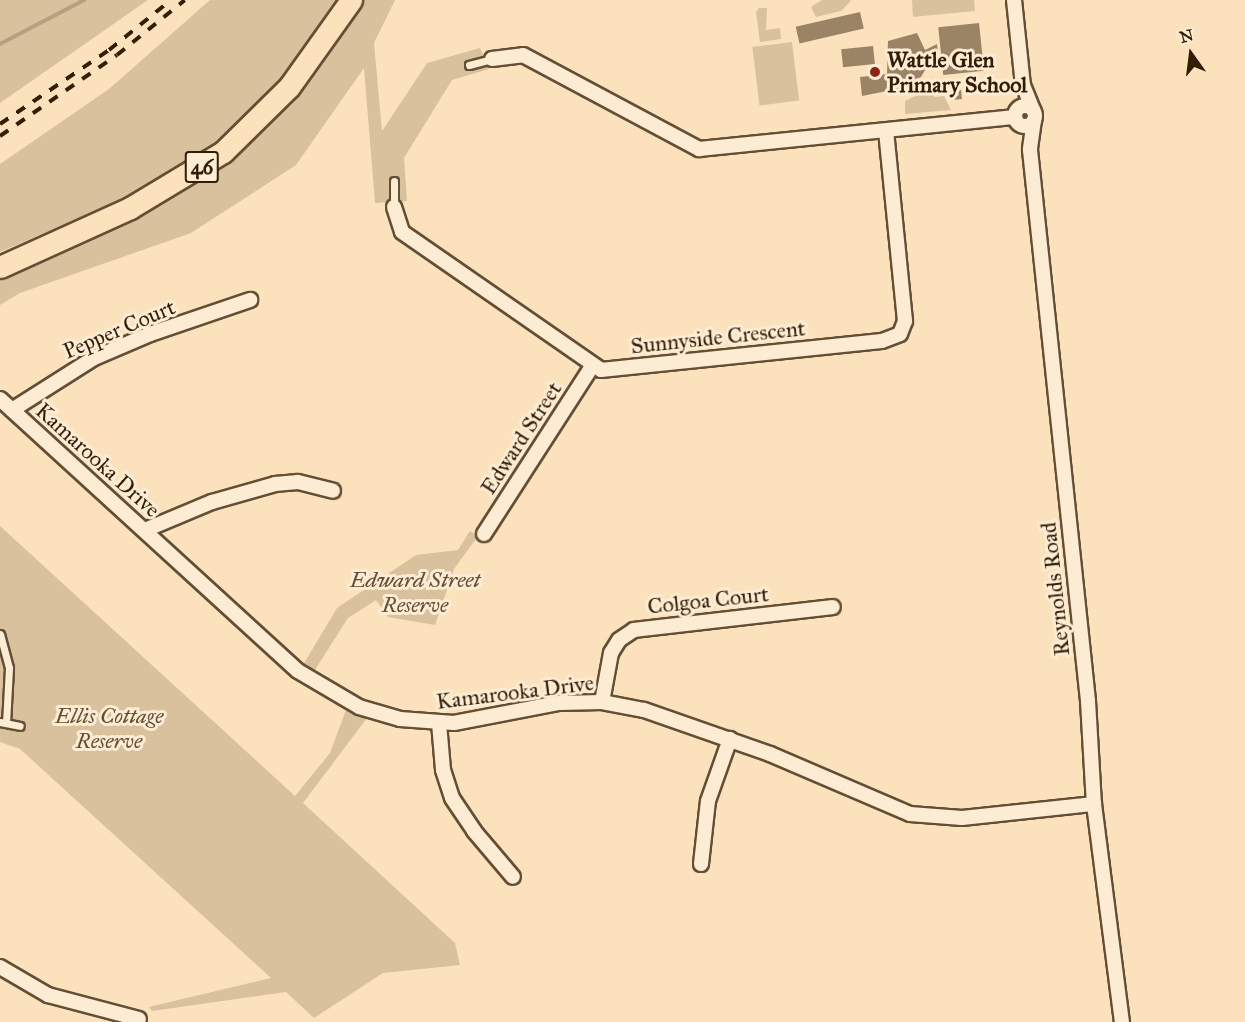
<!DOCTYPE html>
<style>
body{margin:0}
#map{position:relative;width:1245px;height:1022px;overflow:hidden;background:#fbe2bd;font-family:"IM FELL Great Primer",serif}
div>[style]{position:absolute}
.green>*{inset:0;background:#d9c19e;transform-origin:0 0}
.stream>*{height:4px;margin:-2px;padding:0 2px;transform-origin:2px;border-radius:2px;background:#b79f7f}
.building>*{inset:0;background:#9b8366;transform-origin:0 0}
.roads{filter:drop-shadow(2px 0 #644e34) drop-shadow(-2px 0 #644e34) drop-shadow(0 2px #644e34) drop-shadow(0 -2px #644e34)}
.lane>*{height:7px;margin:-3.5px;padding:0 3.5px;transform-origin:3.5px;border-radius:3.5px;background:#fcecd4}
.street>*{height:14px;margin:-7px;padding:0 7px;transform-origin:7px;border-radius:7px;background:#fcecd4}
.street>.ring{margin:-7px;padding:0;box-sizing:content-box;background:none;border:14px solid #fcecd4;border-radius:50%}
.primary>*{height:21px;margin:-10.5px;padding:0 10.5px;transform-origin:10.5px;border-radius:10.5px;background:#fbe2bd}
.rail>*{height:4px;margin-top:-2px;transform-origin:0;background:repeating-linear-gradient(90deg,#321d07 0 10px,transparent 0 20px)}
.dots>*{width:16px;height:16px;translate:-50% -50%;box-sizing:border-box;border:3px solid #fcecd4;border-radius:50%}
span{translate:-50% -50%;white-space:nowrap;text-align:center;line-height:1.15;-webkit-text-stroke:6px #fcecd4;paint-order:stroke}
.shield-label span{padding:2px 4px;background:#fcecd4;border:2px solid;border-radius:4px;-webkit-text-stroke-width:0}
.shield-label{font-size:21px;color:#321d07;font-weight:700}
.poi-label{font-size:22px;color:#321d07;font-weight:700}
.left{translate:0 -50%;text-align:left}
.street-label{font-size:22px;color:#321d07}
.park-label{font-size:22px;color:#644e34;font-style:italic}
.north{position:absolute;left:1161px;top:24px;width:60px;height:60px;-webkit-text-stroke:4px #fcecd4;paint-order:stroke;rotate:346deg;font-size:16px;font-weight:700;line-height:24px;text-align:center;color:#321d07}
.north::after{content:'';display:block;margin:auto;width:21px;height:27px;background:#321d07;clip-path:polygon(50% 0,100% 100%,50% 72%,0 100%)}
</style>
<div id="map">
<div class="green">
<i style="clip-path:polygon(0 0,148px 0,0 103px)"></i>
<i style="clip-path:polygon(210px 0,339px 0,270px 94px,211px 148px,133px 195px,0 252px,0 164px,109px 89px)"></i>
<i style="clip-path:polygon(363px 0,395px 0,374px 43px,382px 131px,427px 63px,480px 48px,489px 69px,452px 80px,404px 158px,407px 201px,375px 203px,364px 68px,296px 165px,191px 233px,20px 293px,0 305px,0 278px,151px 208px,235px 154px,307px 81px)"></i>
<i style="clip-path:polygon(822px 0,850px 0,851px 1px,841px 11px,816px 17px,811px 7px)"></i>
<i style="clip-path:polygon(912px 0,974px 0,975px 11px,913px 17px)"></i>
<i style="clip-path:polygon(759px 8px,767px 8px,766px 30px,780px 28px,781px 39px,760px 42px,756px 12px)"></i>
<i style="left:792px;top:42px;width:59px;height:40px;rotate:83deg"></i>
<i style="clip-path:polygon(927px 90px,935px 97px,944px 96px,951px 110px,905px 114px,905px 101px)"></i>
<i style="clip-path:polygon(0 526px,295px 796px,330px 753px,346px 710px,367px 718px,303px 803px,455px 943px,460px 965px,383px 973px,314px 1018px,286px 992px,152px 1011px,149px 1007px,271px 978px,20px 749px,0 742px)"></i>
<i style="clip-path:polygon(470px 531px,478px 536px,454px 569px,435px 625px,388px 617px,376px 600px,348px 618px,313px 673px,303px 665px,337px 608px,416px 555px,458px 550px)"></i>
</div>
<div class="stream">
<i style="left:0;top:44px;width:95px;rotate:-27.6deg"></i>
</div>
<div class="building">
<i style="left:860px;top:12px;width:17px;height:66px;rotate:77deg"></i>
<i style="left:979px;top:23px;width:48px;height:41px;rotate:84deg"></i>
<i style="clip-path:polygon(917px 33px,925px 50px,937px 44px,939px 62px,929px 63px,921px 77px,912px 81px,912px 86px,862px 96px,860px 77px,887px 74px,888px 41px)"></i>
<i style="left:873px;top:46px;width:18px;height:32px;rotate:84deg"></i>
<i style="left:946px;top:82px;width:11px;height:9px;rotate:85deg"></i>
<i style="left:961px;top:90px;width:9px;height:12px;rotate:84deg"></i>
</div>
<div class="roads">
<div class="lane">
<i style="left:469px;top:65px;width:24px;rotate:-15deg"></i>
<i style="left:394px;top:181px;width:26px;rotate:90deg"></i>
<i style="left:0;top:634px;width:35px;rotate:75deg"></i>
<i style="left:9px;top:668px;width:55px;rotate:93.1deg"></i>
<i style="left:0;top:722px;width:20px;rotate:11deg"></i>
</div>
<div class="street">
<i style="left:1014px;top:0;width:85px;rotate:84deg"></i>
<i style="left:1023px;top:85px;width:27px;rotate:68deg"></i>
<i style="left:492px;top:59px;width:31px;rotate:-7deg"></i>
<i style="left:523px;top:55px;width:200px;rotate:28.1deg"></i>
<i style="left:699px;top:149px;width:318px;rotate:-5.8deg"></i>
<i class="ring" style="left:1015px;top:106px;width:6px;height:6px"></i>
<i style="left:1034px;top:120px;width:30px;rotate:98deg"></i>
<i style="left:1030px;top:150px;width:554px;rotate:83.99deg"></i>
<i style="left:1088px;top:701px;width:103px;rotate:86.7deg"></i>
<i style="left:1094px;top:804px;width:220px;rotate:82.7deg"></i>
<i style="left:394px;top:207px;width:26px;rotate:72deg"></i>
<i style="left:402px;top:232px;width:242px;rotate:34.7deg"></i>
<i style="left:601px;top:370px;width:282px;rotate:-5.9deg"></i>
<i style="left:882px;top:341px;width:19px;rotate:-21deg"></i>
<i style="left:900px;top:334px;width:14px;rotate:-69deg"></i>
<i style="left:905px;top:321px;width:191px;rotate:-95.7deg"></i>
<i style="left:0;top:399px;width:403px;rotate:42.4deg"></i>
<i style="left:298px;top:671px;width:71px;rotate:30.5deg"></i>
<i style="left:359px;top:707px;width:43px;rotate:16.3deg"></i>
<i style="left:400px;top:719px;width:54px;rotate:4.2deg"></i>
<i style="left:454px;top:723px;width:107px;rotate:-10.8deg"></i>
<i style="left:559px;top:703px;width:43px;rotate:-1.3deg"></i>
<i style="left:602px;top:702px;width:43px;rotate:10.8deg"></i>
<i style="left:644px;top:710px;width:133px;rotate:19.2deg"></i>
<i style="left:770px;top:754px;width:152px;rotate:23.2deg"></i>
<i style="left:910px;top:814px;width:52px;rotate:4.4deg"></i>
<i style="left:962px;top:818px;width:133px;rotate:-6.1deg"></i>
<i style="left:12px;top:410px;width:97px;rotate:-32.4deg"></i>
<i style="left:94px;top:358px;width:61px;rotate:-23.2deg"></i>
<i style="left:150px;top:334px;width:106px;rotate:-18.8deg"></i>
<i style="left:145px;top:530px;width:73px;rotate:-22.7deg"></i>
<i style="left:212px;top:502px;width:66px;rotate:-15.9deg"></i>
<i style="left:275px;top:484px;width:23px;rotate:-5deg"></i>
<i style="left:298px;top:482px;width:36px;rotate:14deg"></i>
<i style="left:484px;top:534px;width:201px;rotate:-57.2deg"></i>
<i style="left:602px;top:702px;width:50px;rotate:-79.6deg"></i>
<i style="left:611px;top:653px;width:15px;rotate:-58deg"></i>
<i style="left:619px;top:640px;width:18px;rotate:-34deg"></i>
<i style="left:634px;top:630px;width:200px;rotate:-6.6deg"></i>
<i style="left:439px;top:723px;width:47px;rotate:85.1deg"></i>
<i style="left:443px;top:770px;width:29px;rotate:72deg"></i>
<i style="left:452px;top:798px;width:40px;rotate:56deg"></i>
<i style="left:474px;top:831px;width:60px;rotate:49.7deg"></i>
<i style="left:701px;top:864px;width:63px;rotate:-83.7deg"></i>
<i style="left:708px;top:801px;width:66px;rotate:-70.5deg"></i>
<i style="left:0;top:967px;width:56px;rotate:30.3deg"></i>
<i style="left:48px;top:995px;width:94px;rotate:14.8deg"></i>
</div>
<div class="primary">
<i style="left:0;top:267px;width:143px;rotate:-24.4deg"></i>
<i style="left:130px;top:208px;width:109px;rotate:-31.1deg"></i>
<i style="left:223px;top:152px;width:93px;rotate:-44.6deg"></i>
<i style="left:289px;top:87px;width:107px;rotate:-54.5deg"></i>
</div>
</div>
<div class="rail">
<i style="left:0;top:124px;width:132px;rotate:-34.2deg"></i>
<i style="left:109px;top:50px;width:80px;rotate:-38.9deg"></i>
<i style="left:0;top:136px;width:142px;rotate:-34.7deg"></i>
<i style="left:117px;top:55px;width:87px;rotate:-39deg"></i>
</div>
<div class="dots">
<i style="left:875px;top:72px;background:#8f2418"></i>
</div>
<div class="shield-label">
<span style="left:202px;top:167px">46</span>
</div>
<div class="poi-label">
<span class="left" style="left:887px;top:72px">Wattle Glen<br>Primary School</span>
</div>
<div class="street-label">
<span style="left:119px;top:329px;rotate:-23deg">Pepper Court</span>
<span style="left:718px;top:337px;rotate:-6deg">Sunnyside Crescent</span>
<span style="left:521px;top:438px;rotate:-57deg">Edward Street</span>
<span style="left:98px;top:460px;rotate:42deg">Kamarooka Drive</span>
<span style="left:1055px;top:589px;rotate:-96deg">Reynolds Road</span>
<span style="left:708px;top:600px;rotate:-6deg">Colgoa Court</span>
<span style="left:515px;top:692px;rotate:-7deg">Kamarooka Drive</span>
</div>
<div class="park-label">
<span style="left:415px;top:592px">Edward Street<br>Reserve</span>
<span style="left:109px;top:728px">Ellis Cottage<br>Reserve</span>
</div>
<div class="north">N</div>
</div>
